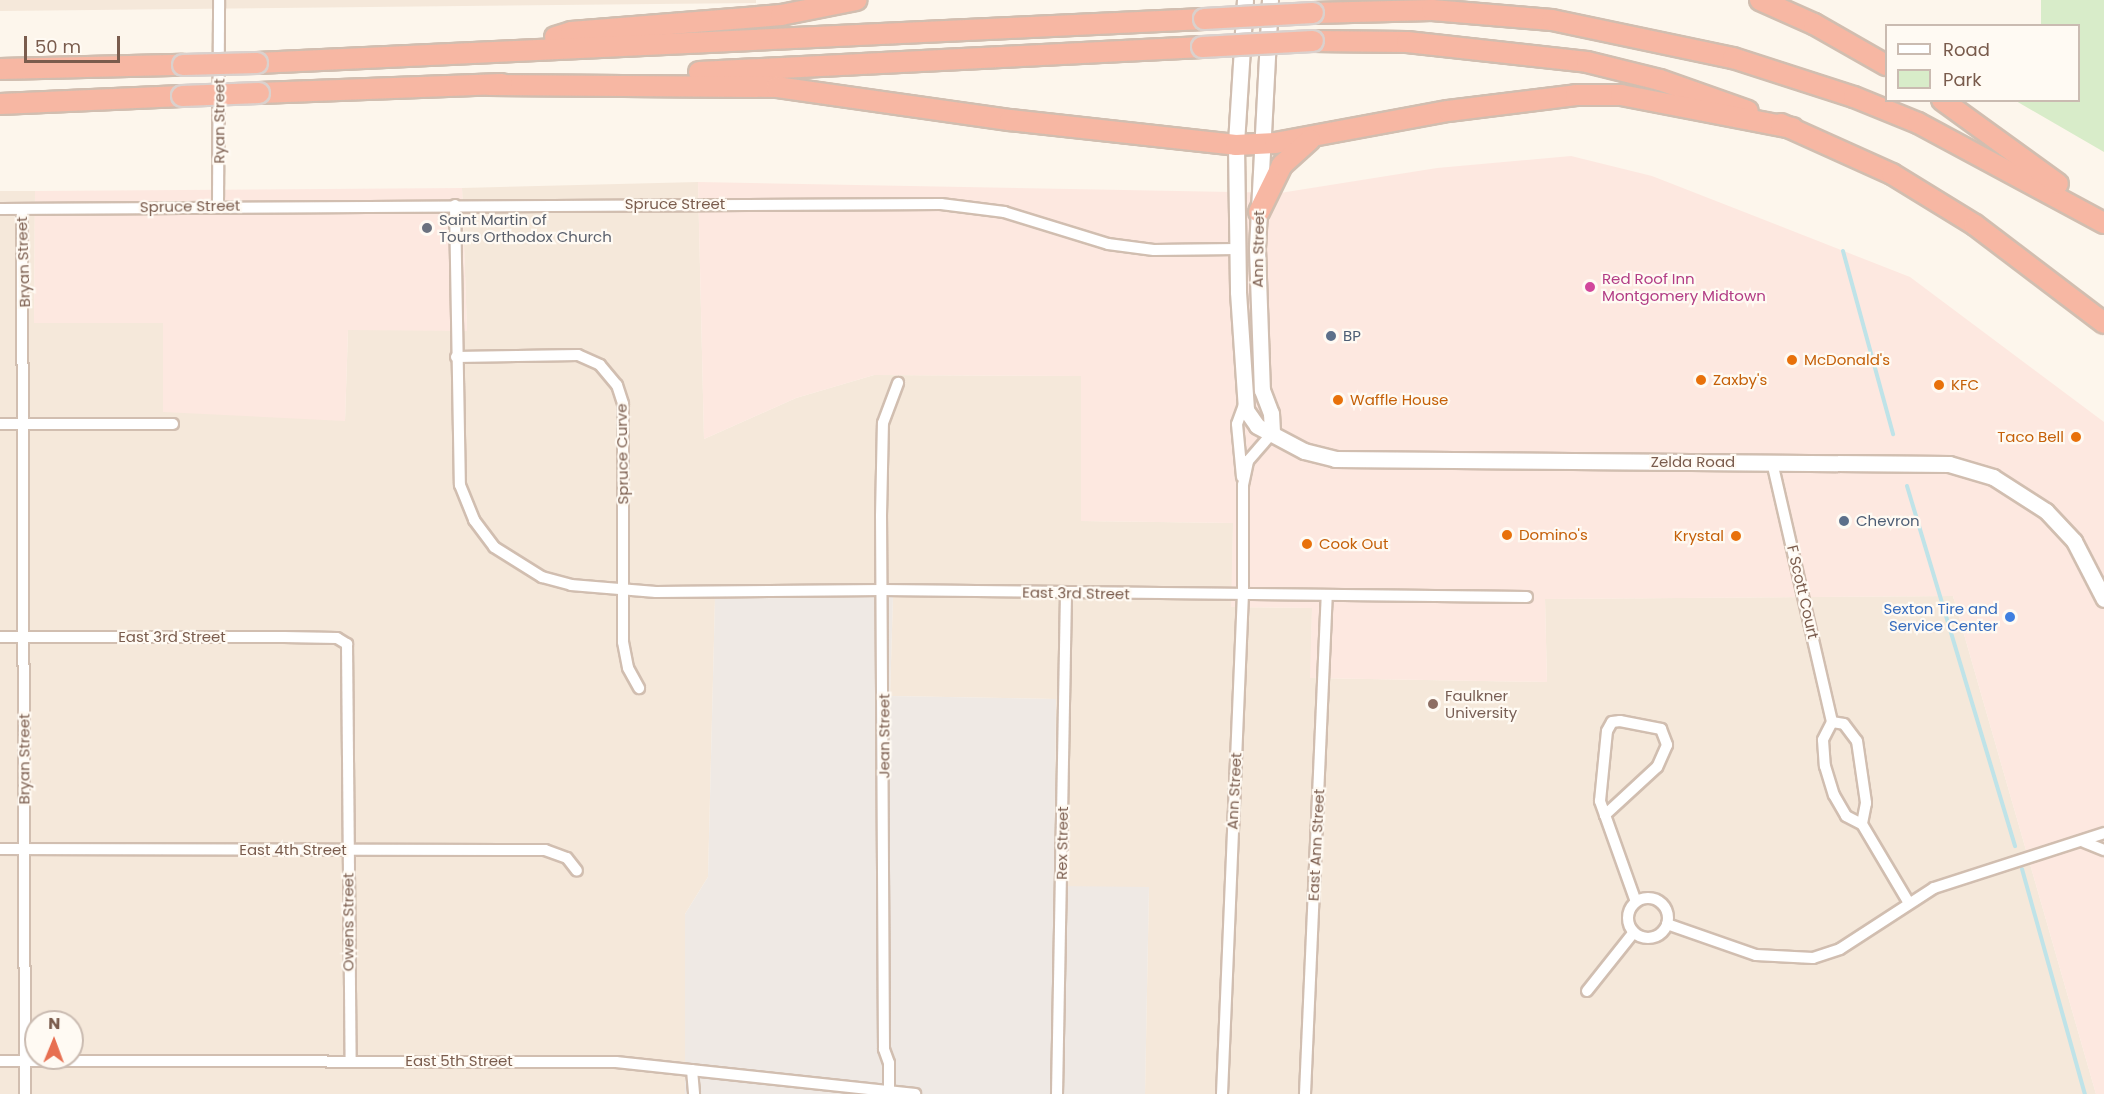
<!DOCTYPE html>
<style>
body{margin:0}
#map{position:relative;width:2104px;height:1094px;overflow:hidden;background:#fdf6ec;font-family:Poppins,sans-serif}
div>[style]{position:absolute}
.residential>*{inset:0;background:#f5e8da}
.commercial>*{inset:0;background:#fde8e0}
.industrial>*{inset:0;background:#efe9e4}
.green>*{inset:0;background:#d8ecc9}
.stream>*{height:4px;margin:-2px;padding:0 2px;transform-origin:2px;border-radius:2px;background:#bfe3e8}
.roads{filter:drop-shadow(2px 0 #d1beb0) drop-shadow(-2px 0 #d1beb0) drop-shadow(0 2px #d1beb0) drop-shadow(0 -2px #d1beb0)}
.minor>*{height:10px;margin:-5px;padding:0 5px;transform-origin:5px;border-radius:5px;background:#fff}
.minor>.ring{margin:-5px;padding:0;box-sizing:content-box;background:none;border:10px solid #fff;border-radius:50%}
.secondary>*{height:15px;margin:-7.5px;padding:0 7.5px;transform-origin:7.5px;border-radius:7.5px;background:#fff}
.motorway>*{height:20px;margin:-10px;padding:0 10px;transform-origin:10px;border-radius:10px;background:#f7b7a3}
.bridges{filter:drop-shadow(2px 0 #dad1cd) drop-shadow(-2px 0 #dad1cd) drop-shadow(0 2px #dad1cd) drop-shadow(0 -2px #dad1cd)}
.motorway-bridge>*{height:20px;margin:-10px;padding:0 10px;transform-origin:10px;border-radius:10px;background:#f7b7a3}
.dots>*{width:16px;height:16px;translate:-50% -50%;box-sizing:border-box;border:3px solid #fffaf3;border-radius:50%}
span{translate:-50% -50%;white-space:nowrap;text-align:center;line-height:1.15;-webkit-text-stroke:4.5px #fffaf3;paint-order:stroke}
.street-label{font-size:15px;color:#7a5c4d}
.worship-label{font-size:15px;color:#5b616d}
.left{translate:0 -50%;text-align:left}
.hotel-label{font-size:15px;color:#b23c85}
.service-label{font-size:15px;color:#4e5e75}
.food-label{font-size:15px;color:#c56008}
.right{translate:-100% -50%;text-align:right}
.shop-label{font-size:15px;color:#366cbe}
.education-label{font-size:15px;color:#785e54}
.legend{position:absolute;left:1885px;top:24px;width:195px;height:78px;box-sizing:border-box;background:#fffaf3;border:2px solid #cabbb1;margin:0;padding:8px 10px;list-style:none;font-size:18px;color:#7a5c4d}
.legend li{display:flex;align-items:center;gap:12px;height:30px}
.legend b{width:30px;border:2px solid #cabbb1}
.north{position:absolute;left:24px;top:1010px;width:60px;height:60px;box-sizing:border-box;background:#fffaf3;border:2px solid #cabbb1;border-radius:50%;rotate:1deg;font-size:16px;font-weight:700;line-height:24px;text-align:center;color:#7a5c4d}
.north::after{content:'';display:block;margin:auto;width:21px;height:27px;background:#e76f51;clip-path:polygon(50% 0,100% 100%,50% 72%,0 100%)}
.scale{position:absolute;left:24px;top:36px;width:96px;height:27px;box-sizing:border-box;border:3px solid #7a5c4d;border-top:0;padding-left:8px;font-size:18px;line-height:21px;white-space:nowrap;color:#7a5c4d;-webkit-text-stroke:4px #fffaf3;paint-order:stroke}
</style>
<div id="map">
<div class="residential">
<i style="clip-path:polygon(0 0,756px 0,756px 3px,0 11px)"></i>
<i style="clip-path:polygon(evenodd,698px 182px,704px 439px,796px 398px,874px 375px,1081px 376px,1081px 521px,1233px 523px,1232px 607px,1312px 608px,1311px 678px,1547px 682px,1545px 599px,1953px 596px,2096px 1094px,1145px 1094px,1149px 887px,1054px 887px,1056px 699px,890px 696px,893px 596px,715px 599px,708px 877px,685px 914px,685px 1094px,0 1094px,0 191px,35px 191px,34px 323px,164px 323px,345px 421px,348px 330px,467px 330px,462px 188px,698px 182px,36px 1022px,72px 1022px,72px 1058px,36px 1058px,36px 1022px)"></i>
</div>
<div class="commercial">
<i style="clip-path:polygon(1571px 156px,1652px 176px,1910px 277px,2104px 422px,2104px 1094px,2096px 1094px,1953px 596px,1545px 599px,1547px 682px,1310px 678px,1312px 608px,1231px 607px,1233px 523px,1081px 521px,1081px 376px,874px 375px,796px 398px,704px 439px,698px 182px,1280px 193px,1437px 168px)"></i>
<i style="clip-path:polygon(462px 188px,467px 331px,348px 330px,345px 421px,163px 412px,163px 323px,34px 323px,35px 191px)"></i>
</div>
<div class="industrial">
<i style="clip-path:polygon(893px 596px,890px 696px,1056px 699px,1054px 886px,1149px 887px,1145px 1094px,685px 1094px,685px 914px,708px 877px,715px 598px)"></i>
</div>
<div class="green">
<i style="clip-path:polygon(2041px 0,2104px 0,2104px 152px,2016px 101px,2078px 100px,2078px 26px,2041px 25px)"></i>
</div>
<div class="stream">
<i style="left:1843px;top:251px;width:190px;rotate:74.7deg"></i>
<i style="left:1907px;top:486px;width:376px;rotate:73.3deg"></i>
<i style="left:2022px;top:869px;width:234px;rotate:74.4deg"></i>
</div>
<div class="roads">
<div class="minor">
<i style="left:455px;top:205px;width:280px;rotate:89deg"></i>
<i style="left:460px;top:485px;width:38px;rotate:68deg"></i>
<i style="left:474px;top:520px;width:34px;rotate:53deg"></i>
<i style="left:494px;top:547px;width:57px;rotate:32deg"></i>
<i style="left:542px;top:577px;width:30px;rotate:15deg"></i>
<i style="left:571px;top:585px;width:85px;rotate:4.7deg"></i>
<i style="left:656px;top:592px;width:227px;rotate:-0.5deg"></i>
<i style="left:883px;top:590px;width:644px;rotate:0.62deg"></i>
<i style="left:218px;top:206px;width:206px;rotate:-89.7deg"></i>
<i style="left:0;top:209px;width:941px;rotate:-0.3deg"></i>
<i style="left:941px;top:204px;width:64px;rotate:7.2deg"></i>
<i style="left:1004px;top:212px;width:109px;rotate:17.1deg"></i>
<i style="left:1108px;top:244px;width:46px;rotate:7.4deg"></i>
<i style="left:1154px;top:250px;width:83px;rotate:-0.7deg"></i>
<i style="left:22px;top:209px;width:885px;rotate:89.81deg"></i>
<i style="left:456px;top:357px;width:122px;rotate:-0.9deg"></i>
<i style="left:578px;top:355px;width:24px;rotate:24deg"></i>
<i style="left:600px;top:365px;width:26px;rotate:50deg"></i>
<i style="left:617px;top:385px;width:20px;rotate:72deg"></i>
<i style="left:623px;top:404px;width:238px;rotate:90deg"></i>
<i style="left:623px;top:642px;width:26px;rotate:79deg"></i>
<i style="left:628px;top:668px;width:23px;rotate:61deg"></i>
<i style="left:0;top:424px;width:173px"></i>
<i style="left:1772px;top:462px;width:267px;rotate:77deg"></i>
<i style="left:1832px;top:722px;width:12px;rotate:9deg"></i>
<i style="left:1844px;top:724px;width:21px;rotate:53deg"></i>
<i style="left:1857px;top:741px;width:63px;rotate:81.7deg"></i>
<i style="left:1866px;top:803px;width:21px;rotate:101deg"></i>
<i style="left:1862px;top:824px;width:92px;rotate:59.3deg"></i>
<i style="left:1242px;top:477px;width:53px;rotate:-95.4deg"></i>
<i style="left:1237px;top:424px;width:23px;rotate:-70deg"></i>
<i style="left:0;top:637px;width:284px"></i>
<i style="left:284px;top:637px;width:53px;rotate:1.1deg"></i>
<i style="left:337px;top:638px;width:12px;rotate:31deg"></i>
<i style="left:347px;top:644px;width:418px;rotate:89.5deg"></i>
<i style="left:1620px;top:721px;width:42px;rotate:11deg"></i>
<i style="left:1661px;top:729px;width:17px;rotate:69deg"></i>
<i style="left:1667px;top:745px;width:24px;rotate:114deg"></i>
<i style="left:1657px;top:767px;width:71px;rotate:137.3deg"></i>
<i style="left:1605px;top:815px;width:15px;rotate:-110deg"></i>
<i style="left:1600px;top:801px;width:70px;rotate:-84.3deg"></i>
<i style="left:1607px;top:731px;width:10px;rotate:-61deg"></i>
<i style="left:1612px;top:722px;width:8px;rotate:-7deg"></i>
<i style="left:1832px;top:722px;width:20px;rotate:117deg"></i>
<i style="left:1823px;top:740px;width:26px;rotate:86deg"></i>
<i style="left:1825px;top:766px;width:30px;rotate:73deg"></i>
<i style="left:1834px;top:795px;width:24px;rotate:60deg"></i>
<i style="left:1846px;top:816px;width:18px;rotate:27deg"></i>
<i style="left:1605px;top:815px;width:92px;rotate:70.4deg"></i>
<i style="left:2084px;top:842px;width:22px;rotate:22deg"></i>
<i style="left:0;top:849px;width:545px;rotate:0.11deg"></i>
<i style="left:545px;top:850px;width:23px;rotate:20deg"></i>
<i style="left:567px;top:858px;width:16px;rotate:52deg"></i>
<i class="ring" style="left:1628px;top:898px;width:30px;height:30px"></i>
<i style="left:1667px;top:924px;width:94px;rotate:19.2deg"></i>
<i style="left:1756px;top:955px;width:57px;rotate:3deg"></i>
<i style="left:1813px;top:958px;width:28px;rotate:-18deg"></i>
<i style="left:1840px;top:949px;width:112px;rotate:-33deg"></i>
<i style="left:1934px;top:888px;width:179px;rotate:-17.9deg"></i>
<i style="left:1587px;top:991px;width:75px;rotate:-51.5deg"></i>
<i style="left:0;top:1061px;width:616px;rotate:0.09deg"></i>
<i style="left:616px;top:1062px;width:301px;rotate:6.1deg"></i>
<i style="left:692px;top:1070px;width:24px;rotate:85deg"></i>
<i style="left:889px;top:1091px;width:28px;rotate:-90deg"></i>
<i style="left:889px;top:1063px;width:15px;rotate:-110deg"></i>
<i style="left:884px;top:1049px;width:533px;rotate:-90.32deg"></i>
<i style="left:881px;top:516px;width:93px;rotate:-88.8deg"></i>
<i style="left:883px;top:423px;width:43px;rotate:-69.4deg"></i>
<i style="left:1057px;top:1094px;width:502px;rotate:-88.97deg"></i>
<i style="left:1222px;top:1094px;width:499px;rotate:-87.6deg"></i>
<i style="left:1243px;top:595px;width:110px;rotate:-90deg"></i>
<i style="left:1243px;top:485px;width:25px;rotate:-78deg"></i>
<i style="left:1248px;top:461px;width:37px;rotate:-49deg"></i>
<i style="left:1305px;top:1094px;width:498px;rotate:-87.5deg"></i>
</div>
<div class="secondary">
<i style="left:1245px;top:0;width:145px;rotate:93.6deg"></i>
<i style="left:1236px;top:145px;width:147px;rotate:89.2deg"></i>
<i style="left:1238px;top:292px;width:118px;rotate:86.1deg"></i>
<i style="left:1246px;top:410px;width:19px;rotate:55deg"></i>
<i style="left:1257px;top:426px;width:53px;rotate:28deg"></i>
<i style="left:1304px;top:451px;width:32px;rotate:14deg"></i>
<i style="left:1335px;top:459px;width:614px;rotate:0.47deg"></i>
<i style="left:1949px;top:464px;width:46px;rotate:16.5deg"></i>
<i style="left:1993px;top:477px;width:63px;rotate:32.7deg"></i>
<i style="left:2046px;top:511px;width:41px;rotate:47deg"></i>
<i style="left:2074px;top:541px;width:65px;rotate:62.7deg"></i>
<i style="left:1270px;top:0;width:249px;rotate:93deg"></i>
<i style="left:1257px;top:249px;width:141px;rotate:88deg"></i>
<i style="left:1262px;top:390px;width:25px;rotate:69deg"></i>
<i style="left:1271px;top:413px;width:20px;rotate:87deg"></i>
</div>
<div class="motorway">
<i style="left:1760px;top:0;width:59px;rotate:24deg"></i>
<i style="left:1814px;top:24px;width:83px;rotate:29.7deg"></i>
<i style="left:1313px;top:13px;width:119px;rotate:-1.4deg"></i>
<i style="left:1432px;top:10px;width:120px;rotate:4.8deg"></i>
<i style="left:1552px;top:20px;width:185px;rotate:11.9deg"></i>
<i style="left:1733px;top:58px;width:127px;rotate:17.9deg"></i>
<i style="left:1854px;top:97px;width:69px;rotate:22.1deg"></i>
<i style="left:1918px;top:123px;width:211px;rotate:28.3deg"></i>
<i style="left:555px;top:37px;width:17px;rotate:-17deg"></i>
<i style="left:571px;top:32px;width:211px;rotate:-4.6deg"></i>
<i style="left:781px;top:15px;width:77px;rotate:-11.2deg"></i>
<i style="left:1313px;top:41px;width:94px;rotate:0.6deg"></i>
<i style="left:1407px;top:42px;width:181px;rotate:6.3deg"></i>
<i style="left:1587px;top:62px;width:75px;rotate:13.9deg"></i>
<i style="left:1660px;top:80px;width:93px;rotate:19.4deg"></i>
<i style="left:257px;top:63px;width:948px;rotate:-2.66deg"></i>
<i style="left:0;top:69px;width:183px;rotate:-1.3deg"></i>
<i style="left:699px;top:72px;width:504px;rotate:-2.85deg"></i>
<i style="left:489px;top:85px;width:288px;rotate:0.4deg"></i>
<i style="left:777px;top:87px;width:235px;rotate:8.1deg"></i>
<i style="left:1010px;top:120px;width:227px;rotate:6.3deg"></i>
<i style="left:1236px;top:145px;width:39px;rotate:-3deg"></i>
<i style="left:1275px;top:143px;width:176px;rotate:-10.5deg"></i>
<i style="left:1448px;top:111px;width:129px;rotate:-7.1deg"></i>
<i style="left:1576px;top:95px;width:45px"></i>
<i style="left:1621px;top:95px;width:175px;rotate:10.9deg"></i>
<i style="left:259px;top:93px;width:243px;rotate:-2.1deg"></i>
<i style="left:1942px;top:100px;width:143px;rotate:35.9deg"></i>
<i style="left:0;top:104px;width:182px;rotate:-2.5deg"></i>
<i style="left:1781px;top:124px;width:122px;rotate:24.2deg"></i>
<i style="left:1892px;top:174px;width:97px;rotate:31.6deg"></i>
<i style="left:1975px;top:225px;width:162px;rotate:37.2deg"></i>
<i style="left:1259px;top:212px;width:52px;rotate:-63.9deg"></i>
<i style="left:1282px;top:165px;width:38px;rotate:-42deg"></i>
</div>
</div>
<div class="bridges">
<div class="motorway-bridge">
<i style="left:1204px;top:19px;width:109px;rotate:-3.2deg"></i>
<i style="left:1202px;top:47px;width:111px;rotate:-3.1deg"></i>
<i style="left:183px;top:65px;width:74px;rotate:-1.5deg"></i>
<i style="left:182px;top:96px;width:77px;rotate:-2.2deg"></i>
</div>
</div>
<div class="dots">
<i style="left:427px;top:228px;background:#6b7280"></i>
<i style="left:1590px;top:287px;background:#d1479c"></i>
<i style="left:1331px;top:336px;background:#5c6f8a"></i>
<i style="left:1792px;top:360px;background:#e8710a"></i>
<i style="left:1701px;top:380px;background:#e8710a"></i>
<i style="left:1939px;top:385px;background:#e8710a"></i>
<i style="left:1338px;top:400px;background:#e8710a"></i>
<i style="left:2076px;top:437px;background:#e8710a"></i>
<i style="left:1844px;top:521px;background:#5c6f8a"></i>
<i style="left:1507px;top:535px;background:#e8710a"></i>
<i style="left:1736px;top:536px;background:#e8710a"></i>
<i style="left:1307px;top:544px;background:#e8710a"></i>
<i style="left:2010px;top:617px;background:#3f7fe0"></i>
<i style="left:1433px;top:704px;background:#8d6e63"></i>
</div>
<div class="street-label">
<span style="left:219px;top:121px;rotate:-90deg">Ryan Street</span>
<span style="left:675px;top:204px">Spruce Street</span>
<span style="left:190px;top:206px;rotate:-1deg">Spruce Street</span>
<span style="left:1258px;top:249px;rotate:-89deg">Ann Street</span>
<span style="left:23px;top:262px;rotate:-92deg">Bryan Street</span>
<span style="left:622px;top:454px;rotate:-91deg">Spruce Curve</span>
<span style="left:1693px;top:462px">Zelda Road</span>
<span style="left:1803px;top:592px;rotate:77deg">F Scott Court</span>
<span style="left:1076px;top:593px;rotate:1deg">East 3rd Street</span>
<span style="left:172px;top:637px">East 3rd Street</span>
<span style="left:884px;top:736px;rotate:-90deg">Jean Street</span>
<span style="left:24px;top:759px;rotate:-90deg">Bryan Street</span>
<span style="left:1234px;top:791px;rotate:-87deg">Ann Street</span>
<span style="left:1062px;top:843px;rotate:-89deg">Rex Street</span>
<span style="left:1316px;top:845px;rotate:-87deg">East Ann Street</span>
<span style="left:293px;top:850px">East 4th Street</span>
<span style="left:348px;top:922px;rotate:-90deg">Owens Street</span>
<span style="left:459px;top:1061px">East 5th Street</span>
</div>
<div class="worship-label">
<span class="left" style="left:439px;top:228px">Saint Martin of<br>Tours Orthodox Church</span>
</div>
<div class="hotel-label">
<span class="left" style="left:1602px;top:287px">Red Roof Inn<br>Montgomery Midtown</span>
</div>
<div class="service-label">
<span class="left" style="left:1343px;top:336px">BP</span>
<span class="left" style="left:1856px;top:521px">Chevron</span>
</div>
<div class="food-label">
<span class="left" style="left:1804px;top:360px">McDonald's</span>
<span class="left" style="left:1713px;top:380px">Zaxby's</span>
<span class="left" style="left:1951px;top:385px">KFC</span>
<span class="left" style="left:1350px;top:400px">Waffle House</span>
<span class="right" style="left:2064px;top:437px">Taco Bell</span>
<span class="left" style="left:1519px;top:535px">Domino's</span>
<span class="right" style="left:1724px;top:536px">Krystal</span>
<span class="left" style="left:1319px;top:544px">Cook Out</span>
</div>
<div class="shop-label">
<span class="right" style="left:1998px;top:617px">Sexton Tire and<br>Service Center</span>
</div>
<div class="education-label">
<span class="left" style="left:1445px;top:704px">Faulkner<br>University</span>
</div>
<ul class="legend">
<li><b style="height:8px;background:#fff"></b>Road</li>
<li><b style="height:16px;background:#d8ecc9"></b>Park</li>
</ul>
<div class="north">N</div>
<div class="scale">50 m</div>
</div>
